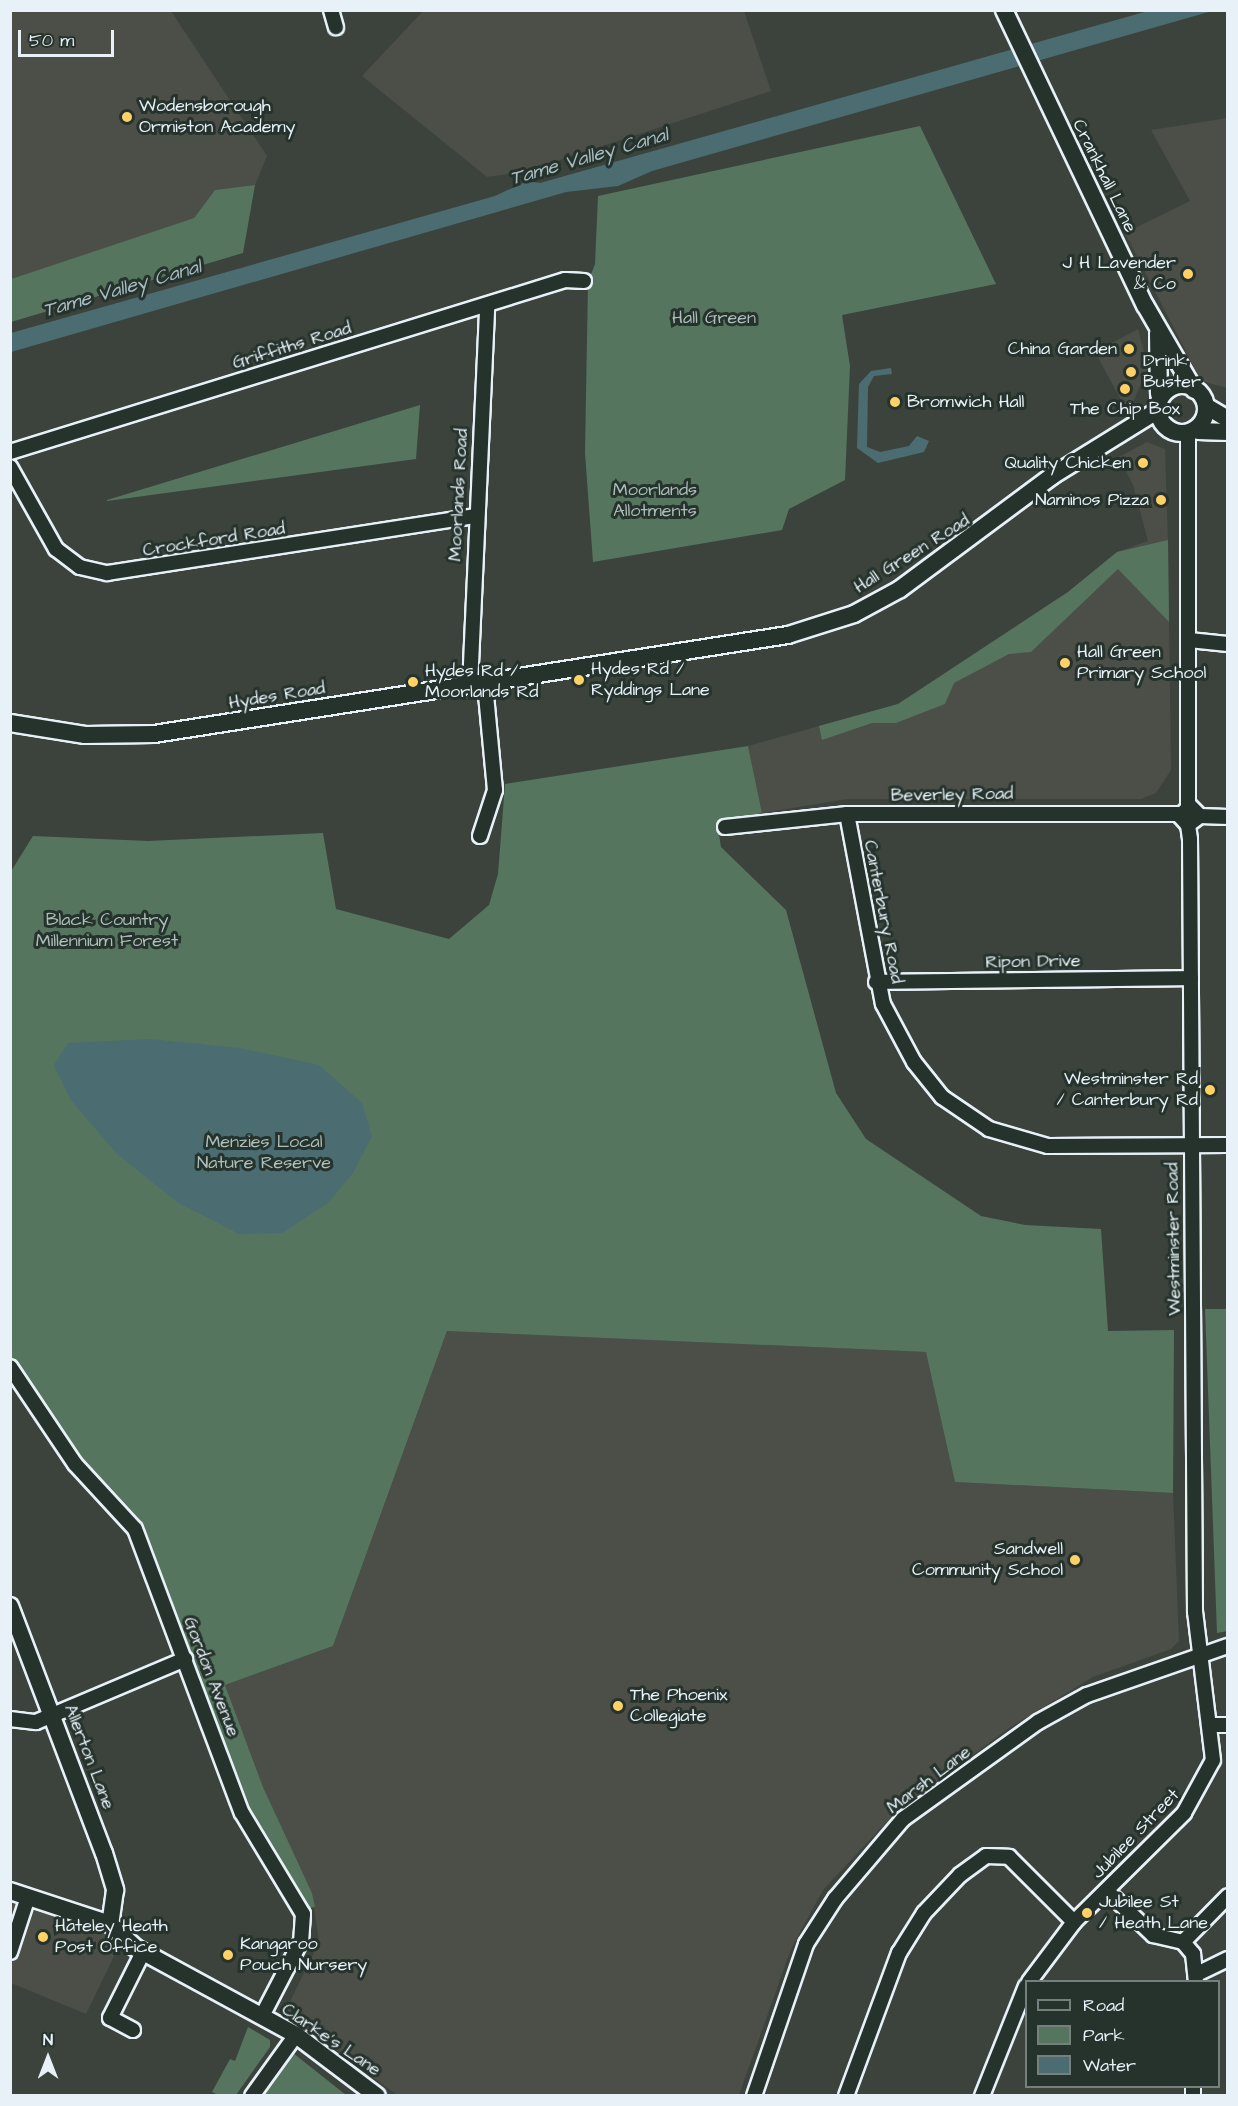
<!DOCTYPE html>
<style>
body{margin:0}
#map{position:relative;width:1238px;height:2106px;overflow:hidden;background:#3c433d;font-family:"Architects Daughter",sans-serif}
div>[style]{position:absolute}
.built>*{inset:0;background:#4c4e48}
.green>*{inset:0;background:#55755e}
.water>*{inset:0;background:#4b6d71}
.roads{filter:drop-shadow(2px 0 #e8f1f8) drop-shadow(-2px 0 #e8f1f8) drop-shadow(0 2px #e8f1f8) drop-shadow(0 -2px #e8f1f8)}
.minor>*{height:14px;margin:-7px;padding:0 7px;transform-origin:7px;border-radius:7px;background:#26332d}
.tertiary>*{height:16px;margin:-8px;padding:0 8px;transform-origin:8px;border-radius:8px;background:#26332d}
.tertiary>.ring{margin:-8px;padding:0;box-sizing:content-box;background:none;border:16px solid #26332d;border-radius:50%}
.dots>*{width:16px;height:16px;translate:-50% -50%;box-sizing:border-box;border:3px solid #26332d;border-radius:50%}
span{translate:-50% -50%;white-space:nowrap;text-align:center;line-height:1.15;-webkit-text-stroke:6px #26332d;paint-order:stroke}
.poi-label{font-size:18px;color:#e8f1f8}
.left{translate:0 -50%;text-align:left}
.right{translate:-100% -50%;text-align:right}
.street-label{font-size:18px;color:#e8f1f8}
.park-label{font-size:18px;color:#adbfba}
.water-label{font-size:20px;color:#a9bcc2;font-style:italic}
.frame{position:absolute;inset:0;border:12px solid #e8f1f8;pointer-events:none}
.legend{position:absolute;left:1025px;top:1980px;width:195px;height:108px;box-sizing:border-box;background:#26332d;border:2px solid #747f7e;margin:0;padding:8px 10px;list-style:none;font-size:18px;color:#e8f1f8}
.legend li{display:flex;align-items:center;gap:12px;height:30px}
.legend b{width:30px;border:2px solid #747f7e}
.north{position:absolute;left:18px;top:2028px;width:60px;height:60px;-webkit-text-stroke:4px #26332d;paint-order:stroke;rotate:0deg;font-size:16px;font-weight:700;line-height:24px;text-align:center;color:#e8f1f8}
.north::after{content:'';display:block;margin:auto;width:21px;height:27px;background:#e8f1f8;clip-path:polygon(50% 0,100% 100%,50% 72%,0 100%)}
.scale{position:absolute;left:18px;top:30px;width:96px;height:27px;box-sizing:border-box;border:3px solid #e8f1f8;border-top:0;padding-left:8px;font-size:18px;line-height:21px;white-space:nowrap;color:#e8f1f8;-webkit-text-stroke:4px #26332d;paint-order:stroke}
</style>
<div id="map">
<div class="built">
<i style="clip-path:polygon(10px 11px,171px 11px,267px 156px,255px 185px,215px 190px,194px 218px,11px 279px)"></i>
<i style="clip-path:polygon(744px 11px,771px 91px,523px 172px,487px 177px,362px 76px,423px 11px)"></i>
<i style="clip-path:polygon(1227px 118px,1227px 388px,1201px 381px,1125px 233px,1190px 201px,1151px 130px)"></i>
<i style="clip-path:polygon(1138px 329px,1148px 368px,1128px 413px,1095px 352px)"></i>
<i style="clip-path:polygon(1147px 442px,1165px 449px,1168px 540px,1171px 770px,1156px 793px,1141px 799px,847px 799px,762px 813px,748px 746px,898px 704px,1068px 592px,1117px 552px,1148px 541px,1133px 485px,1119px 457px)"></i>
<i style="clip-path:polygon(447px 1331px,927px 1352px,955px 1482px,1173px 1493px,1179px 1641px,1171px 1649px,1093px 1677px,1009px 1728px,894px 1814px,823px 1890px,791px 1949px,739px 2095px,397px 2095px,285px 2012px,319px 1942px,312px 1893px,263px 1787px,225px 1685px,333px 1646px)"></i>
<i style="clip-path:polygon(11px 1901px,102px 1932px,120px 1944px,86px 2014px,11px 1983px)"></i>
</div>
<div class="green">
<i style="clip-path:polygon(920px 126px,996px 284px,842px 315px,850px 366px,845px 480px,789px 509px,782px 530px,593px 562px,585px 453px,588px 282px,595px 264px,598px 196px)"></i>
<i style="clip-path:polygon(255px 185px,243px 253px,11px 322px,11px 279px,194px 218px,215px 190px)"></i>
<i style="clip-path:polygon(420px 405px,416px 459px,107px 501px,107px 500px)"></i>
<i style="clip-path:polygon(1168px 540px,1169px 622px,1118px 569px,1031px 652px,1009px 654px,954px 683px,945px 704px,896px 723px,872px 723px,822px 740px,819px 726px,898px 704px,1068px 592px,1117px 552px)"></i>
<i style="clip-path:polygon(748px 746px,762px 813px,717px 822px,721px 847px,786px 910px,836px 1093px,866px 1139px,981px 1216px,1025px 1225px,1101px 1229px,1108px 1331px,1174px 1330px,1173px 1493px,955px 1482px,926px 1352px,447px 1331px,333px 1646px,225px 1685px,263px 1787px,312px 1893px,315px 1907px,301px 1910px,253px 1837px,135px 1529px,75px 1464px,11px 1367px,10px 873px,33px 836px,148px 841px,323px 833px,336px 909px,449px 939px,489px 905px,498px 874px,505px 784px)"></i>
<i style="clip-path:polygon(1205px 1309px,1228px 1309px,1228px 1631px,1217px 1633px)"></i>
<i style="clip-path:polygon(248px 2027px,270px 2040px,270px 2047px,236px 2095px,218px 2095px,212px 2092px,230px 2059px,235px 2061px)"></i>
<i style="clip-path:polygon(293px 2053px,346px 2095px,263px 2095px)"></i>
</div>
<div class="water">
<i style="clip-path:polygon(1148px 11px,1212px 11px,652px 171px,618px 186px,566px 192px,11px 352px,11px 333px,495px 196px,527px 181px,540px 183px)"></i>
<i style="clip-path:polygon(891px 368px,892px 374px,874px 376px,868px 387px,867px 447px,880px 452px,909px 446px,917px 436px,929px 441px,924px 452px,878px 463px,857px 448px,859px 384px,871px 371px)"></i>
<i style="clip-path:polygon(150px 1039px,240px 1048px,319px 1065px,362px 1103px,372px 1136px,353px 1173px,328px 1203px,282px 1233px,239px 1234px,177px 1202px,117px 1154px,70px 1099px,54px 1065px,68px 1043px)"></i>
</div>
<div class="roads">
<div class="minor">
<i style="left:331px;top:10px;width:18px;rotate:74deg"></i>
<i style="left:10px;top:452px;width:581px;rotate:-17.22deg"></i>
<i style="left:565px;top:280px;width:19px;rotate:3deg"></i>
<i style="left:10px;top:467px;width:94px;rotate:60.7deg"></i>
<i style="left:56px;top:549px;width:30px;rotate:37deg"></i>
<i style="left:80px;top:567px;width:28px;rotate:13deg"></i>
<i style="left:107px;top:573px;width:373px;rotate:-8.8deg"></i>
<i style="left:1189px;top:640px;width:39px;rotate:6deg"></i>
<i style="left:470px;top:686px;width:381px;rotate:-87.4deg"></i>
<i style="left:1188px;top:806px;width:372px;rotate:-90deg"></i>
<i style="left:847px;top:814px;width:193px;rotate:79.3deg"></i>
<i style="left:883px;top:1004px;width:66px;rotate:61.9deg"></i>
<i style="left:914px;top:1062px;width:45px;rotate:51.3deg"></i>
<i style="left:942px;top:1097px;width:57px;rotate:34.2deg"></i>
<i style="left:989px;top:1129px;width:61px;rotate:16.1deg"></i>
<i style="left:1048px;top:1146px;width:180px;rotate:-0.3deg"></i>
<i style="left:1200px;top:816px;width:28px;rotate:2deg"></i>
<i style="left:725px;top:827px;width:123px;rotate:-6.1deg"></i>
<i style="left:847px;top:814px;width:333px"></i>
<i style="left:480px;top:836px;width:48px;rotate:-71.9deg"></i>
<i style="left:495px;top:790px;width:106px;rotate:-95.4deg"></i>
<i style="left:876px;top:982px;width:315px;rotate:-0.7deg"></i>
<i style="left:10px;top:1367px;width:117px;rotate:56.2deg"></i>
<i style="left:75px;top:1464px;width:88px;rotate:47.3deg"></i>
<i style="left:135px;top:1529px;width:303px;rotate:69.4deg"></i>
<i style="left:242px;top:1813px;width:118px;rotate:58.9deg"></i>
<i style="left:303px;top:1914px;width:27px;rotate:94deg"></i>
<i style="left:301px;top:1941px;width:85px;rotate:117.5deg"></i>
<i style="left:10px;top:1719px;width:26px;rotate:7deg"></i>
<i style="left:36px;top:1722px;width:162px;rotate:-22.9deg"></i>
<i style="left:1212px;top:1725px;width:16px"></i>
<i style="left:1107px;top:1891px;width:64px;rotate:43.7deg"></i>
<i style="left:1153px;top:1935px;width:31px;rotate:13deg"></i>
<i style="left:1183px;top:1942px;width:64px;rotate:-45.6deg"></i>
<i style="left:1183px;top:1942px;width:16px;rotate:50deg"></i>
<i style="left:1193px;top:1954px;width:28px;rotate:84deg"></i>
<i style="left:10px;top:1952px;width:58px;rotate:-71.9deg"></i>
<i style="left:1197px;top:1974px;width:34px;rotate:-26deg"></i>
<i style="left:1029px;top:1982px;width:75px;rotate:-53.1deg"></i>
<i style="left:1074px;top:1922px;width:155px;rotate:-44.7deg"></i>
<i style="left:1184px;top:1813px;width:60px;rotate:-61.3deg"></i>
<i style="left:1213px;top:1760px;width:149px;rotate:-96.9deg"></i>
<i style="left:1195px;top:1612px;width:773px;rotate:-90.37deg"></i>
<i style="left:1190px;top:839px;width:14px;rotate:-98deg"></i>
<i style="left:1188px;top:825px;width:12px;rotate:-132deg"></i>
<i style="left:1180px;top:816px;width:14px;rotate:-45deg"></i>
<i style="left:1190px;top:806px;width:14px;rotate:45deg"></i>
<i style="left:1200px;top:816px;width:15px;rotate:143deg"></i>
<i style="left:133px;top:2030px;width:26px;rotate:-152deg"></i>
<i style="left:110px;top:2018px;width:74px;rotate:-63.4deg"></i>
<i style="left:252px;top:2096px;width:75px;rotate:-54.2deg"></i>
<i style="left:754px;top:2096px;width:161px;rotate:-71.1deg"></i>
<i style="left:806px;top:1944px;width:54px;rotate:-57.2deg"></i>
<i style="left:835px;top:1899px;width:105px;rotate:-49.6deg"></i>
<i style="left:903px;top:1819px;width:166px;rotate:-35.7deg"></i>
<i style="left:1038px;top:1722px;width:56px;rotate:-28.9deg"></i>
<i style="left:1087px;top:1695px;width:149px;rotate:-19.2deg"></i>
<i style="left:846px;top:2096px;width:153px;rotate:-69.7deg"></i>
<i style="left:899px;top:1953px;width:47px;rotate:-58deg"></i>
<i style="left:924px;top:1913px;width:52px;rotate:-46.5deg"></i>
<i style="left:960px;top:1875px;width:32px;rotate:-36deg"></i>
<i style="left:986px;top:1856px;width:23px;rotate:2deg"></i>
<i style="left:1009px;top:1857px;width:92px;rotate:45deg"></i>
<i style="left:982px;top:2096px;width:118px;rotate:-68.2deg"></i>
<i style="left:1193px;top:2096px;width:10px;rotate:-90deg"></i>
</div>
<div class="tertiary">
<i style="left:1004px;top:10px;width:327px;rotate:64.5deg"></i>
<i style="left:1145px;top:305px;width:98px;rotate:60deg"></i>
<i style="left:1158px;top:333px;width:61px;rotate:89.1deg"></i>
<i class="ring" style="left:1158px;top:385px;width:32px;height:32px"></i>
<i style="left:1206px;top:406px;width:26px;rotate:31deg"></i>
<i style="left:1198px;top:431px;width:30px;rotate:2deg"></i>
<i style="left:10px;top:723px;width:76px;rotate:9.1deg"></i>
<i style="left:85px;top:735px;width:69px;rotate:-0.8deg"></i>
<i style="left:154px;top:734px;width:642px;rotate:-8.88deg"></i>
<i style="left:788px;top:635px;width:69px;rotate:-17.7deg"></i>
<i style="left:854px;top:614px;width:52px;rotate:-28.5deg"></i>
<i style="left:900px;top:589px;width:189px;rotate:-36.6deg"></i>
<i style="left:1052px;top:476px;width:123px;rotate:-31.8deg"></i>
<i style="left:10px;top:1606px;width:264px;rotate:69.2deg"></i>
<i style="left:104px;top:1853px;width:39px;rotate:73deg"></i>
<i style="left:115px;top:1890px;width:34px;rotate:98deg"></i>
<i style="left:10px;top:1891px;width:105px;rotate:18.3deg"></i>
<i style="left:110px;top:1924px;width:35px;rotate:43deg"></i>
<i style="left:136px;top:1948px;width:182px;rotate:28.5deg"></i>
<i style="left:296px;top:2035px;width:101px;rotate:37deg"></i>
</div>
</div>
<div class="dots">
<i style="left:127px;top:117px;background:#ffd166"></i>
<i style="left:1188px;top:274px;background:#ffd166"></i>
<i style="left:1129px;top:349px;background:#ffd166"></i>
<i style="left:1131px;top:372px;background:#ffd166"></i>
<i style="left:1125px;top:389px;background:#ffd166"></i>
<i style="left:895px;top:402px;background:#ffd166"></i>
<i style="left:1143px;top:463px;background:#ffd166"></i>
<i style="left:1161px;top:500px;background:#ffd166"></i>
<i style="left:1065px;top:663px;background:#ffd166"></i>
<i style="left:579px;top:680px;background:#ffd166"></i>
<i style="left:413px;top:682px;background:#ffd166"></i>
<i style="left:1210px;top:1090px;background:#ffd166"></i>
<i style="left:1075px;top:1560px;background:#ffd166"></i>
<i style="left:618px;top:1706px;background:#ffd166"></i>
<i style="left:1087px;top:1913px;background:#ffd166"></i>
<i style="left:43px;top:1937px;background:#ffd166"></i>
<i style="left:228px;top:1955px;background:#ffd166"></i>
</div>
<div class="poi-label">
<span class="left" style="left:139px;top:117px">Wodensborough<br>Ormiston Academy</span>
<span class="right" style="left:1176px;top:274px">J H Lavender<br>&amp; Co</span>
<span class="right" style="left:1117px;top:349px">China Garden</span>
<span class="left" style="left:1143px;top:372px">Drink<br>Buster</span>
<span class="left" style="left:907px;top:402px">Bromwich Hall</span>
<span style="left:1125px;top:409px">The Chip Box</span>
<span class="right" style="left:1131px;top:463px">Quality Chicken</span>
<span class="right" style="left:1149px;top:500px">Naminos Pizza</span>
<span class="left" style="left:1077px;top:663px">Hall Green<br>Primary School</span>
<span class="left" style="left:591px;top:680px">Hydes Rd /<br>Ryddings Lane</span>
<span class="left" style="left:425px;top:682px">Hydes Rd /<br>Moorlands Rd</span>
<span class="right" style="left:1198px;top:1090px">Westminster Rd<br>/ Canterbury Rd</span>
<span class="right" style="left:1063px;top:1560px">Sandwell<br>Community School</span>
<span class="left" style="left:630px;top:1706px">The Phoenix<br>Collegiate</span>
<span class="left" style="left:1099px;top:1913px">Jubilee St<br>/ Heath Lane</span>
<span class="left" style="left:55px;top:1937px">Hateley Heath<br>Post Office</span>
<span class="left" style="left:240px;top:1955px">Kangaroo<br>Pouch Nursery</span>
</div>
<div class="street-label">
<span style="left:1104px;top:176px;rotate:64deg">Crankhall Lane</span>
<span style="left:292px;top:346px;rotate:-17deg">Griffiths Road</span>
<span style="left:459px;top:495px;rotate:-87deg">Moorlands Road</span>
<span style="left:214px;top:540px;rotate:-9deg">Crockford Road</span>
<span style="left:912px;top:554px;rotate:-32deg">Hall Green Road</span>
<span style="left:277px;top:696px;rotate:-9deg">Hydes Road</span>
<span style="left:952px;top:795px;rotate:-1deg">Beverley Road</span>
<span style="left:883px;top:912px;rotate:79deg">Canterbury Road</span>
<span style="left:1033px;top:962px;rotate:-1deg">Ripon Drive</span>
<span style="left:1174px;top:1239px;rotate:-91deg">Westminster Road</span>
<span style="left:211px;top:1677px;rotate:69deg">Gordon Avenue</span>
<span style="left:89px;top:1757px;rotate:69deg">Allerton Lane</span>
<span style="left:929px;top:1780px;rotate:-37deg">Marsh Lane</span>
<span style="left:1136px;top:1834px;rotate:-46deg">Jubilee Street</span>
<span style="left:331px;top:2040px;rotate:34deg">Clarke's Lane</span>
</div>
<div class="park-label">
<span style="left:714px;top:318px">Hall Green</span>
<span style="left:655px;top:501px">Moorlands<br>Allotments</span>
<span style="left:107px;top:931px">Black Country<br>Millennium Forest</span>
<span style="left:264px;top:1153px">Menzies Local<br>Nature Reserve</span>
</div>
<div class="water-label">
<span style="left:589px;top:157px;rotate:-16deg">Tame Valley Canal</span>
<span style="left:122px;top:289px;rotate:-16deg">Tame Valley Canal</span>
</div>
<div class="frame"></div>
<ul class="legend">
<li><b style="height:8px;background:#26332d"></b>Road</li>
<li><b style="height:16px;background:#55755e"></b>Park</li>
<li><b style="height:16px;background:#4b6d71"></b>Water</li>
</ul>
<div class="north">N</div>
<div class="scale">50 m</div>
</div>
